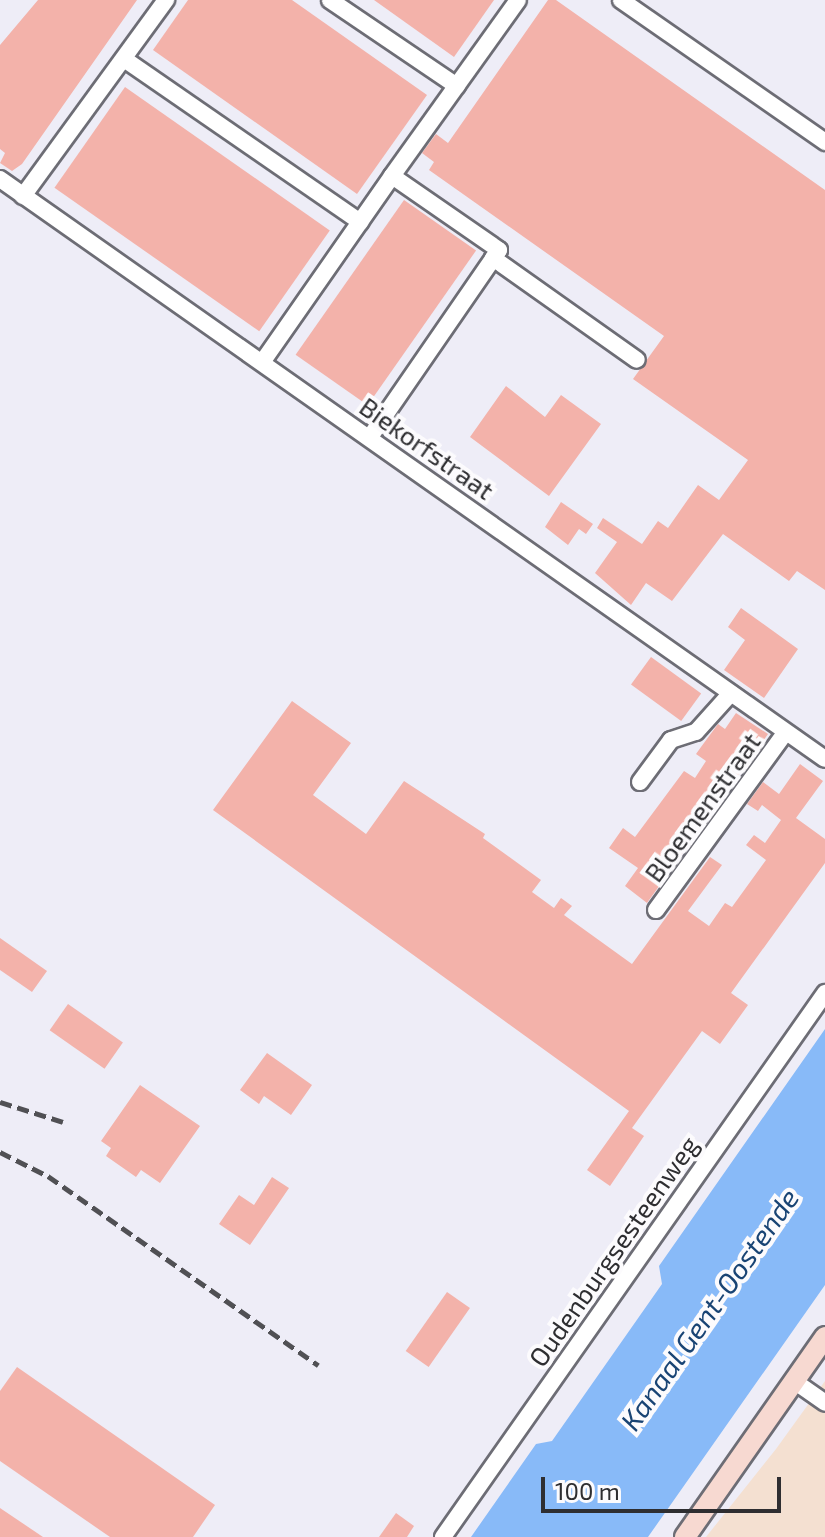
<!DOCTYPE html>
<style>
body{margin:0}
#map{position:relative;width:825px;height:1537px;overflow:hidden;background:#eeedf7;font-family:"Exo 2",sans-serif}
div>[style]{position:absolute}
.commercial>*{inset:0;background:#f4e0d1}
.water>*{inset:0;background:#88baf8}
.building>*{inset:0;background:#f3b2aa;transform-origin:0 0}
.roads{filter:drop-shadow(2px 0 #6d6d75) drop-shadow(-2px 0 #6d6d75) drop-shadow(0 2px #6d6d75) drop-shadow(0 -2px #6d6d75)}
.minor>*{height:16px;margin:-8px;padding:0 8px;transform-origin:8px;border-radius:8px;background:#fff}
.major>*{height:20px;margin:-10px;padding:0 10px;transform-origin:10px;border-radius:10px;background:#f7d9d1}
.rail>*{height:5px;margin-top:-2.5px;transform-origin:0;background:repeating-linear-gradient(90deg,#505054 0 12px,transparent 0 18px)}
span{translate:-50% -50%;white-space:nowrap;text-align:center;line-height:1.15;-webkit-text-stroke:8px #fcfbfd;paint-order:stroke}
.street-label{font-size:26px;color:#2e2e31}
.water-label{font-size:28px;color:#194474;font-style:italic}
.scale{position:absolute;left:541px;top:1477px;width:240px;height:36px;box-sizing:border-box;border:4px solid #2e2e31;border-top:0;padding-left:10px;font-size:24px;line-height:28px;white-space:nowrap;color:#2e2e31;-webkit-text-stroke:6px #fcfbfd;paint-order:stroke}
</style>
<div id="map">
<div class="commercial">
<i style="clip-path:polygon(825px 1381px,825px 1537px,706px 1537px,776px 1449px)"></i>
</div>
<div class="water">
<i style="clip-path:polygon(825px 1029px,825px 1285px,648px 1537px,471px 1537px,536px 1444px,552px 1441px,662px 1284px,659px 1266px)"></i>
</div>
<div class="building">
<i style="clip-path:polygon(38px 0,137px 0,22px 164px,12px 171px,0 163px,5px 153px,0 149px,0 45px)"></i>
<i style="clip-path:polygon(188px 0,292px 0,427px 95px,357px 194px,153px 50px)"></i>
<i style="clip-path:polygon(374px 0,494px 0,454px 57px)"></i>
<i style="clip-path:polygon(548px 0,556px 0,825px 190px,825px 590px,797px 571px,789px 581px,723px 534px,672px 601px,646px 583px,631px 605px,595px 573px,617px 542px,597px 528px,603px 518px,642px 544px,658px 521px,668px 528px,698px 485px,719px 500px,748px 460px,633px 379px,664px 336px,429px 170px,434px 162px,422px 153px,436px 134px,448px 143px)"></i>
<i style="left:125px;top:87px;width:250px;height:123px;rotate:35deg"></i>
<i style="left:404px;top:200px;width:88px;height:189px;rotate:35deg"></i>
<i style="clip-path:polygon(506px 386px,545px 417px,561px 395px,601px 424px,549px 496px,470px 437px)"></i>
<i style="clip-path:polygon(561px 502px,593px 524px,586px 534px,579px 529px,568px 545px,545px 527px)"></i>
<i style="clip-path:polygon(741px 608px,798px 649px,764px 698px,724px 670px,745px 640px,728px 627px)"></i>
<i style="left:651px;top:657px;width:62px;height:34px;rotate:36deg"></i>
<i style="clip-path:polygon(292px 701px,351px 743px,313px 795px,366px 834px,404px 781px,485px 834px,483px 838px,541px 880px,532px 892px,554px 908px,561px 898px,572px 906px,564px 915px,632px 964px,710px 857px,722px 865px,688px 911px,709px 926px,725px 903px,732px 907px,766px 860px,746px 845px,754px 835px,765px 843px,781px 820px,762px 805px,758px 811px,747px 804px,763px 782px,779px 794px,800px 764px,823px 781px,796px 818px,825px 839px,825px 863px,731px 993px,748px 1005px,720px 1044px,702px 1031px,632px 1128px,644px 1136px,610px 1186px,587px 1170px,629px 1111px,213px 810px)"></i>
<i style="clip-path:polygon(736px 713px,768px 734px,647px 903px,625px 886px,638px 868px,609px 848px,623px 828px,635px 837px,684px 771px,695px 778px,706px 761px,696px 754px,701px 747px,718px 724px,725px 729px)"></i>
<i style="clip-path:polygon(0 938px,47px 971px,32px 992px,0 970px)"></i>
<i style="left:68px;top:1004px;width:67px;height:32px;rotate:35deg"></i>
<i style="clip-path:polygon(267px 1053px,312px 1085px,291px 1115px,264px 1096px,259px 1104px,240px 1090px)"></i>
<i style="clip-path:polygon(140px 1085px,200px 1126px,160px 1183px,141px 1170px,136px 1177px,106px 1156px,111px 1148px,101px 1141px)"></i>
<i style="clip-path:polygon(272px 1177px,289px 1188px,250px 1245px,219px 1224px,239px 1195px,254px 1205px)"></i>
<i style="left:447px;top:1292px;width:28px;height:72px;rotate:35deg"></i>
<i style="clip-path:polygon(17px 1367px,215px 1505px,193px 1537px,110px 1537px,0 1461px,0 1391px)"></i>
<i style="clip-path:polygon(0 1508px,43px 1537px,0 1537px)"></i>
<i style="clip-path:polygon(396px 1513px,414px 1526px,407px 1537px,379px 1537px)"></i>
</div>
<div class="roads">
<div class="minor">
<i style="left:330px;top:0;width:153px;rotate:34.1deg"></i>
<i style="left:621px;top:0;width:249px;rotate:34.8deg"></i>
<i style="left:124px;top:59px;width:287px;rotate:34.6deg"></i>
<i style="left:0;top:179px;width:1008px;rotate:35.11deg"></i>
<i style="left:23px;top:196px;width:243px;rotate:-53.9deg"></i>
<i style="left:493px;top:258px;width:176px;rotate:35.3deg"></i>
<i style="left:263px;top:361px;width:226px;rotate:-55.1deg"></i>
<i style="left:370px;top:437px;width:227px;rotate:-55.4deg"></i>
<i style="left:499px;top:250px;width:130px;rotate:-145.3deg"></i>
<i style="left:392px;top:176px;width:216px;rotate:-54.4deg"></i>
<i style="left:640px;top:782px;width:52px;rotate:-53.6deg"></i>
<i style="left:671px;top:740px;width:26px;rotate:-18deg"></i>
<i style="left:696px;top:732px;width:52px;rotate:-48.1deg"></i>
<i style="left:656px;top:910px;width:220px;rotate:-53.9deg"></i>
<i style="left:794px;top:1381px;width:38px;rotate:35deg"></i>
<i style="left:443px;top:1537px;width:665px;rotate:-54.92deg"></i>
</div>
<div class="major">
<i style="left:685px;top:1537px;width:244px;rotate:-55deg"></i>
</div>
</div>
<div class="rail">
<i style="left:0;top:1102px;width:66px;rotate:17.6deg"></i>
<i style="left:0;top:1152px;width:54px;rotate:26.6deg"></i>
<i style="left:48px;top:1176px;width:330px;rotate:35deg"></i>
</div>
<div class="street-label">
<span style="left:427px;top:448px;rotate:35deg">Biekorfstraat</span>
<span style="left:702px;top:807px;rotate:-54deg">Bloemenstraat</span>
<span style="left:613px;top:1251px;rotate:-55deg">Oudenburgsesteenweg</span>
</div>
<div class="water-label">
<span style="left:709px;top:1309px;rotate:-55deg">Kanaal Gent-Oostende</span>
</div>
<div class="scale">100 m</div>
</div>
